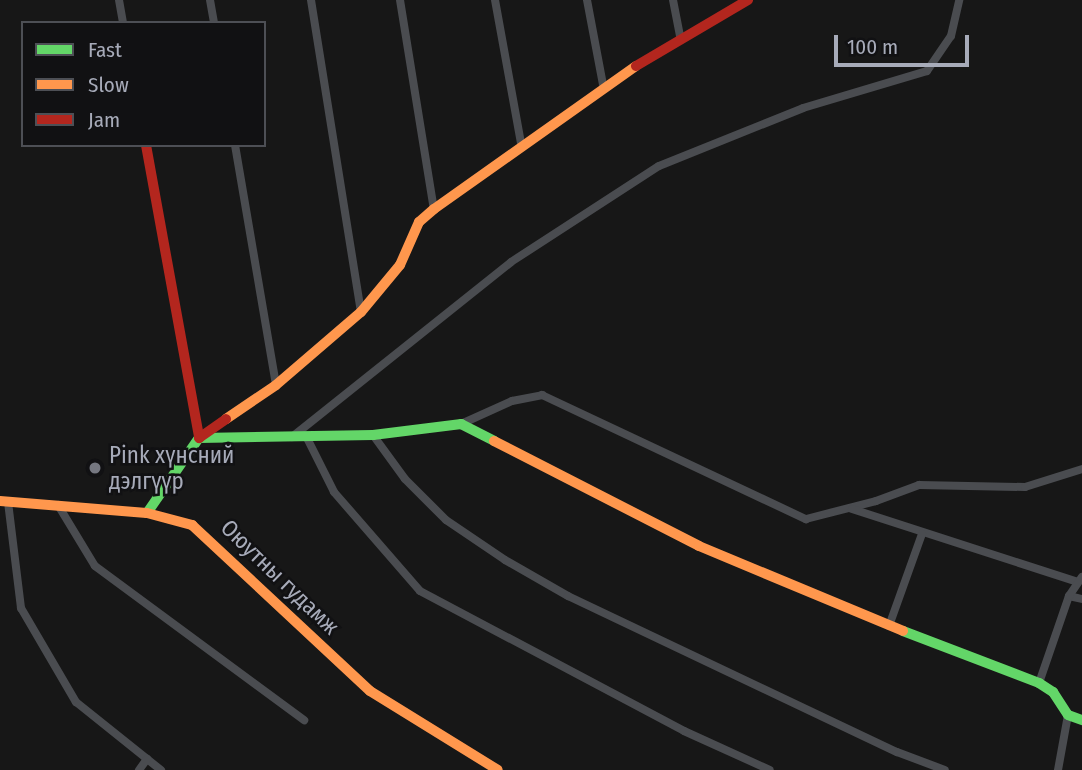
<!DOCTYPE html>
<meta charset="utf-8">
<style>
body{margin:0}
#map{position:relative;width:1082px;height:770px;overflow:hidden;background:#171717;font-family:"Fira Sans Condensed",sans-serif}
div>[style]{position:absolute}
.street>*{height:8px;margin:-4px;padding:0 4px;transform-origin:4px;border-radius:4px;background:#4a4c50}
.fast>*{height:10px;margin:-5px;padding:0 5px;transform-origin:5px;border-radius:5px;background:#63d668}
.slow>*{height:10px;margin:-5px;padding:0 5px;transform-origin:5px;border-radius:5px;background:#ff974d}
.jam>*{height:10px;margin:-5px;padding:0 5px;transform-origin:5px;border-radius:5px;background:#b3261e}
.dots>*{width:19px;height:19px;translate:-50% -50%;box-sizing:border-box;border:4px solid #111113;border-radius:50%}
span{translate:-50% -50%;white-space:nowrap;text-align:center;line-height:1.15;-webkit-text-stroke:5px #111113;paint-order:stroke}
.poi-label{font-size:23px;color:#a7abb9}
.left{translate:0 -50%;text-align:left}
.street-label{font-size:23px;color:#a7abb9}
.legend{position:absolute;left:21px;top:21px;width:245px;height:126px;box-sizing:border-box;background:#111113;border:2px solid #4d4f55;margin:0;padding:9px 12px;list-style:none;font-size:21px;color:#a7abb9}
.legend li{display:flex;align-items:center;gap:14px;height:35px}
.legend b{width:35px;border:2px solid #4d4f55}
.scale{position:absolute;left:834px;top:35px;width:135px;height:32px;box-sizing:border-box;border:4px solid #a7abb9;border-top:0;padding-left:9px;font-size:21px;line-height:24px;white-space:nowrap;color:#a7abb9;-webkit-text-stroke:5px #111113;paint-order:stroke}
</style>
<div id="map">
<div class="street">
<i style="left:119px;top:0;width:23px;rotate:80deg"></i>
<i style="left:210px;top:0;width:23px;rotate:80deg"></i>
<i style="left:311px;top:0;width:316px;rotate:80.9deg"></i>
<i style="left:400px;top:0;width:212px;rotate:80.8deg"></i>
<i style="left:495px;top:0;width:145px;rotate:79.7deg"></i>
<i style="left:587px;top:0;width:86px;rotate:79.3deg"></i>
<i style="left:673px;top:0;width:37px;rotate:79deg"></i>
<i style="left:235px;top:145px;width:243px;rotate:80.3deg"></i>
<i style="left:461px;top:424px;width:56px;rotate:-24.3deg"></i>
<i style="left:512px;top:401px;width:31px;rotate:-11deg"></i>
<i style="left:542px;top:395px;width:292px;rotate:25.2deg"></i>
<i style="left:806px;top:519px;width:72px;rotate:-14.4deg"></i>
<i style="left:876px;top:501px;width:46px;rotate:-20.4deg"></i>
<i style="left:919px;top:485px;width:106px;rotate:1.1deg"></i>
<i style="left:1025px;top:487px;width:60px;rotate:-17.5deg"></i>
<i style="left:373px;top:435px;width:54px;rotate:54deg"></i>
<i style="left:405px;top:479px;width:58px;rotate:45deg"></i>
<i style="left:446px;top:520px;width:71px;rotate:34.1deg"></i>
<i style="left:505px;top:560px;width:73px;rotate:29.7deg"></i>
<i style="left:568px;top:596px;width:364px;rotate:25.4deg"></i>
<i style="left:897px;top:752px;width:51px;rotate:20.6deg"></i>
<i style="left:306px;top:436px;width:63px;rotate:63.4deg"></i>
<i style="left:334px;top:492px;width:131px;rotate:49deg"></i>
<i style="left:420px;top:591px;width:299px;rotate:27.9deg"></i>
<i style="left:684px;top:731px;width:94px;rotate:24.4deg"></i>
<i style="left:292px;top:437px;width:280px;rotate:-38.6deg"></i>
<i style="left:511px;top:262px;width:176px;rotate:-33deg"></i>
<i style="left:659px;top:166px;width:155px;rotate:-21.9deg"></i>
<i style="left:803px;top:108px;width:129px;rotate:-16.6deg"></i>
<i style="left:927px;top:71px;width:42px;rotate:-55.6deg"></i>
<i style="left:951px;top:36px;width:37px;rotate:-77deg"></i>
<i style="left:8px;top:502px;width:107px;rotate:83deg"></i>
<i style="left:21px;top:608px;width:109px;rotate:59.7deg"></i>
<i style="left:76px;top:702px;width:109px;rotate:38.7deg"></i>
<i style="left:58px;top:505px;width:71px;rotate:58.8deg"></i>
<i style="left:95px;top:566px;width:260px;rotate:36.4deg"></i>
<i style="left:852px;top:509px;width:237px;rotate:17.9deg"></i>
<i style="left:1069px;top:596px;width:13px;rotate:13deg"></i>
<i style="left:889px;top:626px;width:98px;rotate:-70.3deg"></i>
<i style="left:1039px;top:683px;width:92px;rotate:-71deg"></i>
<i style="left:1069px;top:596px;width:23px;rotate:-56deg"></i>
<i style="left:139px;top:770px;width:14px;rotate:-54deg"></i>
<i style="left:1058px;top:770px;width:56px;rotate:-79.7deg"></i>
</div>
<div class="fast">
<i style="left:147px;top:513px;width:91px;rotate:-55.3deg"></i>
<i style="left:199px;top:438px;width:174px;rotate:-1deg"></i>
<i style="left:373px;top:435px;width:89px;rotate:-7.1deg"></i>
<i style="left:461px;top:424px;width:37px;rotate:27deg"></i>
<i style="left:903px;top:631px;width:146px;rotate:20.9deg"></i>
<i style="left:1039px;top:683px;width:17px;rotate:33deg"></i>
<i style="left:1053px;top:692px;width:27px;rotate:57deg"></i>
<i style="left:1068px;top:715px;width:15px;rotate:20deg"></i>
</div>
<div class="slow">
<i style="left:226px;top:419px;width:60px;rotate:-34.2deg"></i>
<i style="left:276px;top:385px;width:112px;rotate:-40.7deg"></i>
<i style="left:361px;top:312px;width:61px;rotate:-50.3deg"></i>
<i style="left:400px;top:265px;width:47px;rotate:-66.2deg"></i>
<i style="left:419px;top:222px;width:20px;rotate:-41deg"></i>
<i style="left:434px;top:209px;width:247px;rotate:-35.3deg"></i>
<i style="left:494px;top:441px;width:230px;rotate:27.1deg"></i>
<i style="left:699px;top:546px;width:221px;rotate:22.6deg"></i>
<i style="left:0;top:501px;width:147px;rotate:4.7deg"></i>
<i style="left:147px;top:513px;width:47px;rotate:14.9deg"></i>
<i style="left:192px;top:525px;width:243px;rotate:43deg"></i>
<i style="left:370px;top:691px;width:150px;rotate:31.7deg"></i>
</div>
<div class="jam">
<i style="left:636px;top:66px;width:130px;rotate:-30.5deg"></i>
<i style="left:146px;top:145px;width:298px;rotate:79.7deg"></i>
<i style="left:199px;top:438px;width:33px;rotate:-35deg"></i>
</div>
<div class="dots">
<i style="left:95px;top:468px;background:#757780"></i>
</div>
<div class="poi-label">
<span class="left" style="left:109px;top:468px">Pink хүнсний<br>дэлгүүр</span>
</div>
<div class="street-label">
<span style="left:280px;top:577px;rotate:44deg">Оюутны гудамж</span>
</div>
<ul class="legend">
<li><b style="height:9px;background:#63d668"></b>Fast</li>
<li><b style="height:9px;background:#ff974d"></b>Slow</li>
<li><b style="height:9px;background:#b3261e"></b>Jam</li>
</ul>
<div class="scale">100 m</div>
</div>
